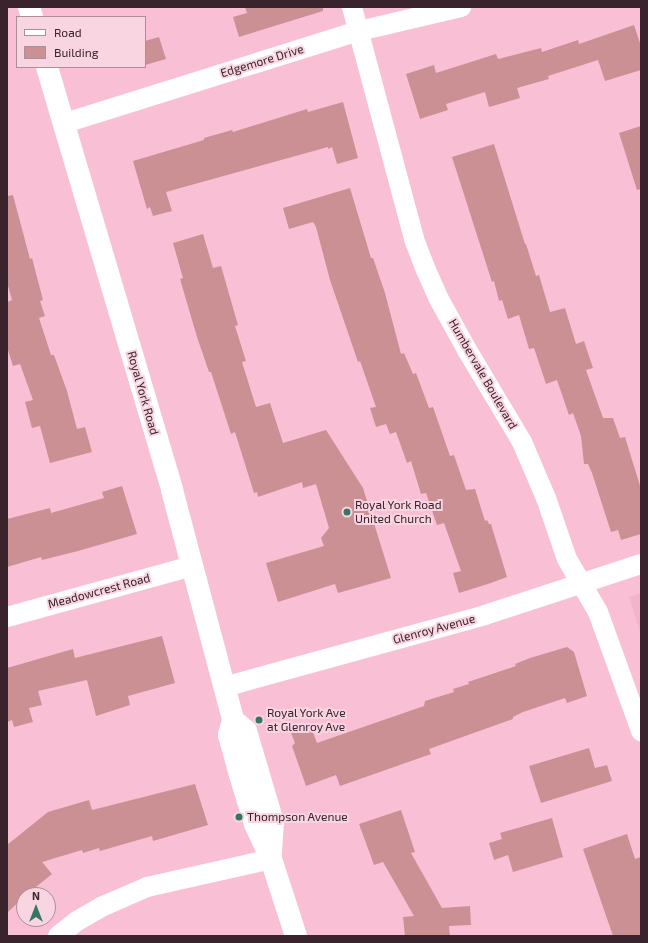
<!DOCTYPE html>
<style>
body{margin:0}
#map{position:relative;width:648px;height:943px;overflow:hidden;background:#f9c0d5;font-family:"Exo 2",sans-serif}
div>[style]{position:absolute}
.built>*{inset:0;background:#f3b3cc}
.building>*{inset:0;background:#ca9094}
.street>*{height:20px;margin:-10px;padding:0 10px;transform-origin:10px;border-radius:10px;background:#fff}
.secondary>*{height:22px;margin:-11px;padding:0 11px;transform-origin:11px;border-radius:11px;background:#fff}
.dots>*{width:11px;height:11px;translate:-50% -50%;box-sizing:border-box;border:2px solid #f8d5e1;border-radius:50%}
span{translate:-50% -50%;white-space:nowrap;text-align:center;line-height:1.15;-webkit-text-stroke:4px #f8d5e1;paint-order:stroke}
.street-label{font-size:12px;color:#39232c}
.poi-label{font-size:12px;color:#39232c}
.left{translate:0 -50%;text-align:left}
.frame{position:absolute;inset:0;border:8px solid #39232c;pointer-events:none}
.legend{position:absolute;left:16px;top:16px;width:130px;height:52px;box-sizing:border-box;background:#f8d5e1;border:1px solid #ac8e99;margin:0;padding:5px 7px;list-style:none;font-size:12px;color:#39232c}
.legend li{display:flex;align-items:center;gap:8px;height:20px}
.legend b{width:20px;border:1px solid #ac8e99}
.north{position:absolute;left:16px;top:887px;width:40px;height:40px;box-sizing:border-box;background:#f8d5e1;border:1px solid #ac8e99;border-radius:50%;rotate:0deg;font-size:11px;font-weight:700;line-height:16px;text-align:center;color:#39232c}
.north::after{content:'';display:block;margin:auto;width:14px;height:18px;background:#347565;clip-path:polygon(50% 0,100% 100%,50% 72%,0 100%)}
</style>
<div id="map">
<div class="built">
<i style="clip-path:polygon(641px 593px,641px 635px,629px 597px)"></i>
</div>
<div class="building">
<i style="clip-path:polygon(245px 7px,323px 7px,323px 11px,239px 37px,233px 17px,247px 13px)"></i>
<i style="clip-path:polygon(634px 25px,641px 46px,641px 70px,605px 81px,598px 60px,548px 76px,549px 79px,517px 88px,520px 98px,489px 107px,485px 92px,446px 104px,448px 110px,420px 119px,406px 74px,434px 65px,436px 73px,496px 54px,498px 59px,541px 48px,542px 52px,578px 40px,579px 44px)"></i>
<i style="clip-path:polygon(159px 37px,166px 59px,145px 65px,145px 41px)"></i>
<i style="clip-path:polygon(343px 102px,358px 158px,337px 164px,332px 147px,328px 149px,328px 147px,166px 192px,172px 211px,153px 216px,150px 207px,147px 209px,133px 161px,204px 140px,204px 138px,232px 130px,233px 132px,307px 109px,308px 112px)"></i>
<i style="clip-path:polygon(641px 126px,641px 189px,637px 190px,619px 133px)"></i>
<i style="clip-path:polygon(494px 144px,525px 244px,526px 244px,536px 276px,539px 275px,550px 312px,565px 308px,576px 344px,584px 341px,593px 368px,586px 370px,603px 418px,613px 418px,620px 438px,625px 437px,641px 489px,641px 534px,621px 540px,618px 530px,611px 532px,592px 473px,588px 464px,584px 464px,581px 436px,573px 413px,569px 415px,557px 380px,546px 384px,534px 348px,529px 349px,519px 315px,508px 319px,502px 300px,499px 301px,494px 281px,492px 282px,452px 157px)"></i>
<i style="clip-path:polygon(350px 188px,371px 258px,373px 258px,385px 293px,401px 354px,404px 353px,413px 374px,416px 373px,429px 408px,433px 407px,450px 456px,454px 455px,466px 490px,475px 489px,485px 521px,487px 520px,489px 524px,491px 524px,507px 577px,491px 583px,459px 593px,453px 573px,461px 571px,444px 523px,437px 525px,426px 493px,421px 494px,411px 461px,407px 463px,396px 432px,390px 434px,386px 424px,376px 427px,370px 408px,376px 407px,360px 361px,358px 362px,330px 280px,316px 227px,313px 222px,289px 229px,283px 208px)"></i>
<i style="clip-path:polygon(13px 195px,30px 259px,32px 258px,43px 300px,40px 301px,45px 316px,39px 318px,51px 355px,54px 355px,67px 391px,77px 429px,85px 427px,92px 452px,50px 463px,40px 426px,32px 428px,25px 402px,33px 400px,20px 364px,13px 366px,7px 347px,7px 302px,12px 300px,7px 282px,7px 196px)"></i>
<i style="clip-path:polygon(203px 234px,213px 268px,221px 266px,238px 325px,235px 326px,246px 361px,242px 362px,256px 407px,270px 403px,283px 443px,326px 430px,363px 488px,391px 578px,338px 593px,335px 584px,278px 602px,266px 563px,324px 546px,321px 538px,329px 528px,316px 484px,303px 488px,302px 482px,258px 497px,257px 492px,254px 493px,235px 432px,231px 434px,211px 372px,209px 372px,197px 337px,180px 279px,183px 278px,173px 243px)"></i>
<i style="clip-path:polygon(122px 486px,137px 534px,78px 551px,42px 560px,41px 557px,7px 567px,7px 519px,50px 508px,51px 513px,104px 498px,102px 492px)"></i>
<i style="clip-path:polygon(162px 636px,175px 683px,128px 696px,130px 705px,96px 716px,87px 680px,38px 691px,42px 705px,29px 708px,33px 722px,14px 727px,12px 720px,7px 722px,7px 668px,73px 649px,75px 658px)"></i>
<i style="clip-path:polygon(567px 647px,574px 652px,587px 696px,567px 703px,565px 698px,523px 712px,513px 717px,513px 719px,429px 749px,431px 754px,340px 786px,336px 775px,306px 786px,292px 746px,295px 743px,291px 733px,311px 727px,317px 743px,424px 706px,425px 701px,454px 692px,453px 689px,469px 684px,468px 682px,516px 666px,515px 664px,530px 658px)"></i>
<i style="clip-path:polygon(589px 748px,595px 768px,607px 765px,612px 781px,541px 803px,529px 766px)"></i>
<i style="clip-path:polygon(195px 784px,208px 825px,153px 841px,152px 836px,100px 851px,99px 848px,83px 853px,82px 850px,42px 862px,52px 874px,26px 895px,24px 895px,24px 897px,7px 913px,7px 845px,48px 812px,89px 800px,92px 810px)"></i>
<i style="clip-path:polygon(401px 810px,415px 852px,411px 853px,442px 908px,470px 906px,471px 925px,449px 926px,450px 936px,405px 936px,403px 917px,414px 916px,383px 862px,374px 865px,359px 824px)"></i>
<i style="clip-path:polygon(552px 818px,563px 857px,513px 872px,508px 855px,494px 860px,489px 843px,502px 839px,500px 833px)"></i>
<i style="clip-path:polygon(627px 834px,635px 859px,641px 857px,641px 936px,613px 936px,583px 849px)"></i>
</div>
<div class="street">
<i style="left:352px;top:7px;width:240px;rotate:75deg"></i>
<i style="left:414px;top:239px;width:33px;rotate:69deg"></i>
<i style="left:426px;top:270px;width:34px;rotate:66deg"></i>
<i style="left:440px;top:301px;width:56px;rotate:61.1deg"></i>
<i style="left:467px;top:350px;width:107px;rotate:59.1deg"></i>
<i style="left:522px;top:442px;width:61px;rotate:66.8deg"></i>
<i style="left:546px;top:498px;width:65px;rotate:71deg"></i>
<i style="left:567px;top:559px;width:61px;rotate:59.7deg"></i>
<i style="left:598px;top:612px;width:127px;rotate:70.1deg"></i>
<i style="left:65px;top:123px;width:308px;rotate:-17.4deg"></i>
<i style="left:359px;top:31px;width:105px;rotate:-13.2deg"></i>
<i style="left:7px;top:617px;width:192px;rotate:-15.4deg"></i>
<i style="left:224px;top:687px;width:271px;rotate:-15.4deg"></i>
<i style="left:485px;top:615px;width:164px;rotate:-18.1deg"></i>
<i style="left:58px;top:936px;width:24px;rotate:-38deg"></i>
<i style="left:77px;top:921px;width:28px;rotate:-30deg"></i>
<i style="left:101px;top:907px;width:50px;rotate:-23.5deg"></i>
<i style="left:147px;top:887px;width:127px;rotate:-12.7deg"></i>
</div>
<div class="secondary">
<i style="left:29px;top:7px;width:10px;rotate:73deg"></i>
<i style="left:47px;top:67px;width:441px;rotate:73.5deg"></i>
<i style="left:172px;top:490px;width:238px;rotate:75.1deg"></i>
<i style="left:233px;top:720px;width:16px;rotate:105deg"></i>
<i style="left:229px;top:735px;width:41px;rotate:74.6deg"></i>
<i style="left:240px;top:775px;width:51px;rotate:73deg"></i>
<i style="left:255px;top:824px;width:38px;rotate:65deg"></i>
<i style="left:271px;top:859px;width:81px;rotate:72deg"></i>
<i style="left:233px;top:720px;width:17px;rotate:40deg"></i>
<i style="left:246px;top:731px;width:95px;rotate:73.5deg"></i>
<i style="left:273px;top:822px;width:32px;rotate:94deg"></i>
</div>
<div class="dots">
<i style="left:347px;top:512px;background:#347565"></i>
<i style="left:259px;top:720px;background:#347565"></i>
<i style="left:239px;top:817px;background:#347565"></i>
</div>
<div class="street-label">
<span style="left:262px;top:61px;rotate:-17deg">Edgemore Drive</span>
<span style="left:483px;top:374px;rotate:60deg">Humbervale Boulevard</span>
<span style="left:143px;top:393px;rotate:74deg">Royal York Road</span>
<span style="left:99px;top:591px;rotate:-15deg">Meadowcrest Road</span>
<span style="left:434px;top:629px;rotate:-15deg">Glenroy Avenue</span>
</div>
<div class="poi-label">
<span class="left" style="left:355px;top:512px">Royal York Road<br>United Church</span>
<span class="left" style="left:267px;top:720px">Royal York Ave<br>at Glenroy Ave</span>
<span class="left" style="left:247px;top:817px">Thompson Avenue</span>
</div>
<div class="frame"></div>
<ul class="legend">
<li><b style="height:5px;background:#fff"></b>Road</li>
<li><b style="height:11px;background:#ca9094"></b>Building</li>
</ul>
<div class="north">N</div>
</div>
